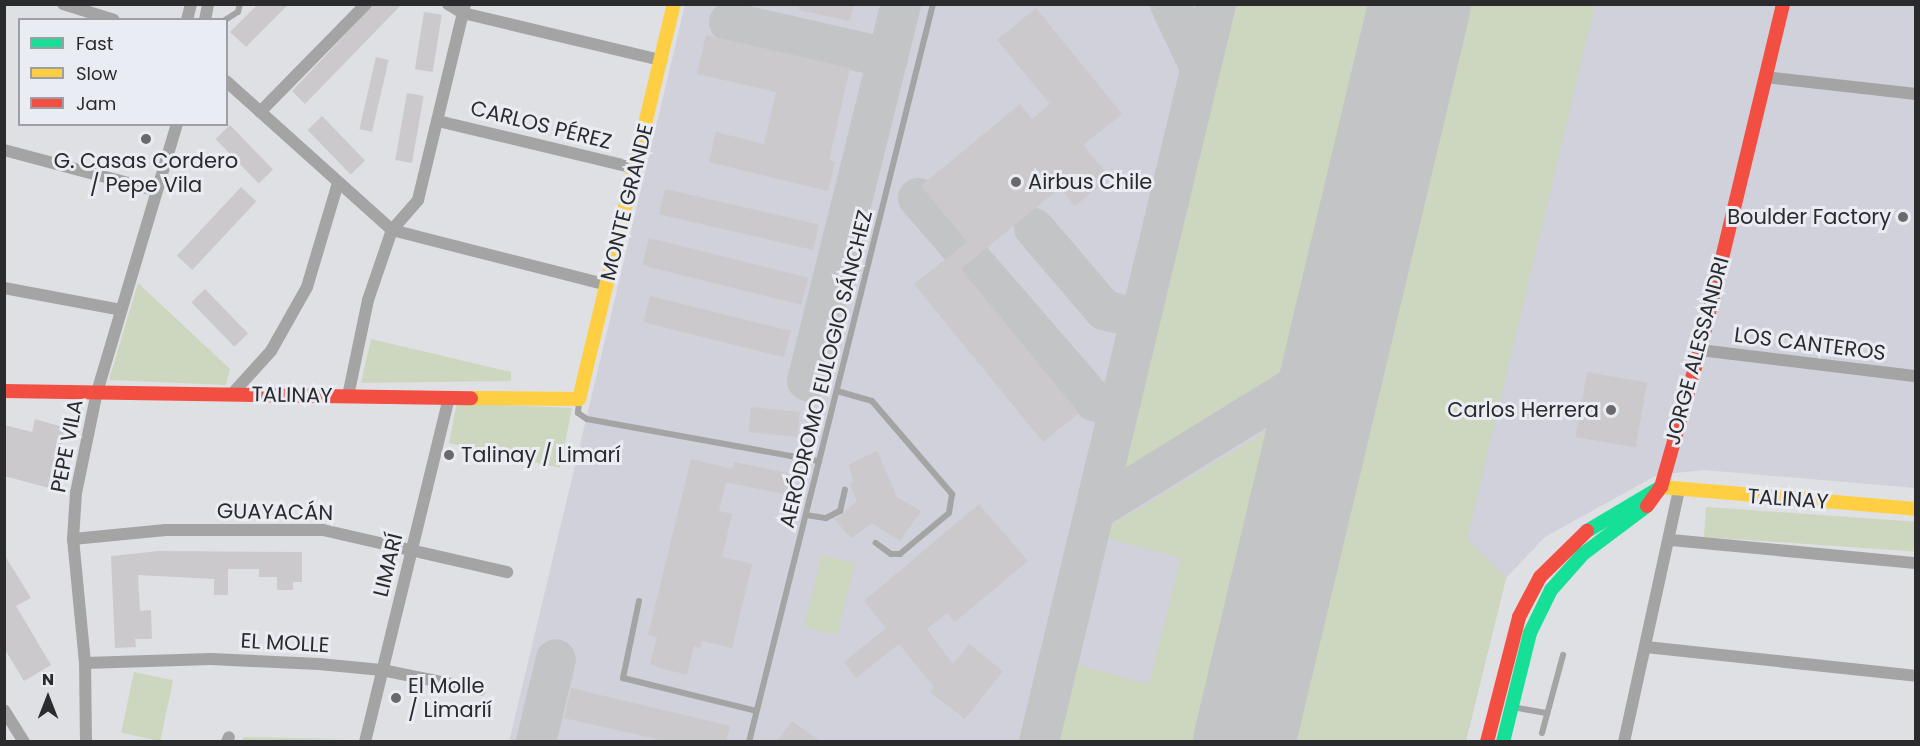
<!DOCTYPE html>
<meta charset="utf-8">
<style>
body{margin:0}
#map{position:relative;width:1920px;height:746px;overflow:hidden;background:#dfe0e4;font-family:Poppins,sans-serif}
div>[style]{position:absolute}
.built>*{inset:0;background:#d0d1da}
.green>*{inset:0;background:#cdd6bf;transform-origin:0 0}
.taxiway>*{height:40px;margin:-20px;padding:0 20px;transform-origin:20px;border-radius:20px;background:#c3c4c6}
.runway>*{height:102px;margin:-51px;padding:0 51px;transform-origin:51px;border-radius:51px;background:#c3c4c6}
.building>*{inset:0;background:#cbc9cb;transform-origin:0 0}
.lane>*{height:6px;margin:-3px;padding:0 3px;transform-origin:3px;border-radius:3px;background:#a4a4a4}
.street>*{height:12px;margin:-6px;padding:0 6px;transform-origin:6px;border-radius:6px;background:#a4a4a4}
.fast>*{height:14px;margin:-7px;padding:0 7px;transform-origin:7px;border-radius:7px;background:#16e098}
.slow>*{height:14px;margin:-7px;padding:0 7px;transform-origin:7px;border-radius:7px;background:#ffcf43}
.jam>*{height:14px;margin:-7px;padding:0 7px;transform-origin:7px;border-radius:7px;background:#f24e42}
.dots>*{width:16px;height:16px;translate:-50% -50%;box-sizing:border-box;border:3px solid #eaecf3;border-radius:50%}
span{translate:-50% -50%;white-space:nowrap;text-align:center;line-height:1.15;-webkit-text-stroke:6px #eaecf3;paint-order:stroke}
.street-label{font-size:21px;color:#2b2b2e}
.poi-label{font-size:21px;color:#2b2b2e}
.left{translate:0 -50%;text-align:left}
.right{translate:-100% -50%;text-align:right}
.frame{position:absolute;inset:0;border:6px solid #2b2b2e;pointer-events:none}
.legend{position:absolute;left:18px;top:18px;width:210px;height:108px;box-sizing:border-box;background:#eaecf3;border:2px solid #9e9fa4;margin:0;padding:8px 10px;list-style:none;font-size:18px;color:#2b2b2e}
.legend li{display:flex;align-items:center;gap:12px;height:30px}
.legend b{width:30px;border:2px solid #9e9fa4}
.north{position:absolute;left:18px;top:668px;width:60px;height:60px;-webkit-text-stroke:4px #eaecf3;paint-order:stroke;rotate:0deg;font-size:16px;font-weight:700;line-height:24px;text-align:center;color:#2b2b2e}
.north::after{content:'';display:block;margin:auto;width:21px;height:27px;background:#2b2b2e;clip-path:polygon(50% 0,100% 100%,50% 72%,0 100%)}
</style>
<div id="map">
<div class="built">
<i style="clip-path:polygon(685px 5px,1915px 5px,1915px 488px,1704px 470px,1657px 475px,1545px 537px,1506px 578px,1466px 741px,509px 742px)"></i>
</div>
<div class="green">
<i style="clip-path:polygon(1465px 4px,1595px 5px,1467px 539px,1506px 578px,1466px 741px,1287px 741px)"></i>
<i style="clip-path:polygon(1231px 5px,1387px 5px,1310px 350px,1281px 385px,1136px 477px,1127px 478px,1119px 471px)"></i>
<i style="clip-path:polygon(138px 283px,230px 369px,226px 385px,109px 380px)"></i>
<i style="clip-path:polygon(371px 339px,511px 372px,511px 381px,361px 383px)"></i>
<i style="clip-path:polygon(457px 403px,572px 408px,560px 468px,449px 443px)"></i>
<i style="clip-path:polygon(1279px 424px,1292px 428px,1217px 741px,1055px 741px,1074px 664px,1149px 684px,1181px 558px,1106px 538px,1112px 525px)"></i>
<i style="left:1706px;top:507px;width:210px;height:30px;rotate:4deg"></i>
<i style="left:822px;top:555px;width:34px;height:74px;rotate:14deg"></i>
<i style="left:134px;top:672px;width:40px;height:62px;rotate:12deg"></i>
<i style="clip-path:polygon(244px 737px,348px 739px,241px 741px)"></i>
</div>
<div class="taxiway">
<i style="left:1170px;top:4px;width:71px;rotate:64.9deg"></i>
<i style="left:729px;top:22px;width:163px;rotate:12.8deg"></i>
<i style="left:918px;top:198px;width:269px;rotate:49.1deg"></i>
<i style="left:1094px;top:401px;width:25px;rotate:11deg"></i>
<i style="left:1034px;top:228px;width:108px;rotate:49.5deg"></i>
<i style="left:1104px;top:310px;width:37px;rotate:14deg"></i>
<i style="left:807px;top:381px;width:389px;rotate:-76deg"></i>
<i style="left:1095px;top:510px;width:282px;rotate:-31.7deg"></i>
<i style="left:536px;top:742px;width:85px;rotate:-76.5deg"></i>
<i style="left:1039px;top:742px;width:759px;rotate:-76.51deg"></i>
</div>
<div class="runway">
<i style="left:1244px;top:742px;width:759px;rotate:-76.59deg"></i>
</div>
<div class="building">
<i style="clip-path:polygon(258px 4px,289px 4px,246px 47px,230px 32px)"></i>
<i style="clip-path:polygon(374px 4px,402px 4px,305px 104px,292px 91px)"></i>
<i style="clip-path:polygon(799px 4px,854px 4px,850px 21px,799px 10px)"></i>
<i style="clip-path:polygon(1036px 8px,1122px 114px,1083px 145px,1110px 177px,1075px 206px,1060px 188px,961px 269px,1079px 413px,1043px 442px,914px 284px,967px 242px,921px 186px,1020px 104px,1032px 119px,1050px 104px,997px 40px)"></i>
<i style="left:424px;top:12px;width:18px;height:58px;rotate:9deg"></i>
<i style="clip-path:polygon(706px 35px,850px 68px,829px 160px,835px 162px,828px 191px,709px 162px,716px 132px,764px 144px,776px 92px,697px 74px)"></i>
<i style="left:376px;top:57px;width:13px;height:74px;rotate:13deg"></i>
<i style="left:407px;top:93px;width:17px;height:68px;rotate:10deg"></i>
<i style="left:322px;top:116px;width:62px;height:20px;rotate:46deg"></i>
<i style="left:230px;top:125px;width:62px;height:20px;rotate:46deg"></i>
<i style="left:241px;top:187px;width:21px;height:94px;rotate:43deg"></i>
<i style="left:665px;top:189px;width:158px;height:26px;rotate:13deg"></i>
<i style="left:649px;top:238px;width:164px;height:28px;rotate:14deg"></i>
<i style="left:205px;top:289px;width:62px;height:19px;rotate:46deg"></i>
<i style="left:650px;top:296px;width:145px;height:27px;rotate:14deg"></i>
<i style="left:1587px;top:372px;width:61px;height:66px;rotate:10deg"></i>
<i style="left:751px;top:407px;width:49px;height:25px;rotate:6deg"></i>
<i style="clip-path:polygon(35px 419px,66px 428px,49px 488px,4px 476px,4px 425px,32px 432px)"></i>
<i style="clip-path:polygon(877px 451px,897px 497px,921px 511px,900px 541px,872px 523px,851px 538px,835px 520px,857px 501px,849px 484px,853px 482px,849px 464px)"></i>
<i style="clip-path:polygon(691px 459px,732px 469px,734px 462px,793px 474px,788px 495px,726px 482px,719px 511px,732px 514px,722px 557px,752px 564px,732px 648px,702px 641px,700px 648px,694px 646px,687px 675px,650px 665px,657px 637px,648px 635px)"></i>
<i style="clip-path:polygon(979px 504px,1028px 561px,955px 622px,947px 613px,927px 629px,953px 664px,969px 644px,1003px 671px,965px 719px,930px 692px,934px 687px,899px 644px,856px 678px,844px 662px,886px 628px,864px 601px)"></i>
<i style="clip-path:polygon(159px 551px,302px 552px,302px 582px,293px 582px,293px 590px,277px 590px,277px 577px,259px 577px,259px 569px,228px 569px,228px 595px,214px 595px,214px 579px,138px 575px,140px 611px,151px 610px,152px 639px,135px 639px,136px 647px,115px 648px,111px 556px)"></i>
<i style="clip-path:polygon(4px 554px,31px 598px,16px 606px,51px 665px,24px 681px,4px 648px)"></i>
<i style="clip-path:polygon(571px 688px,730px 726px,726px 741px,665px 741px,564px 718px)"></i>
<i style="clip-path:polygon(792px 721px,820px 741px,777px 741px)"></i>
</div>
<div class="lane">
<i style="left:225px;top:20px;width:15px;rotate:-32deg"></i>
<i style="left:238px;top:12px;width:8px;rotate:-76deg"></i>
<i style="left:837px;top:391px;width:36px;rotate:16deg"></i>
<i style="left:872px;top:401px;width:123px;rotate:49.3deg"></i>
<i style="left:952px;top:494px;width:19px;rotate:99deg"></i>
<i style="left:949px;top:513px;width:64px;rotate:140.1deg"></i>
<i style="left:900px;top:554px;width:9px;rotate:180deg"></i>
<i style="left:891px;top:554px;width:19px;rotate:-144deg"></i>
<i style="left:579px;top:401px;width:12px;rotate:95deg"></i>
<i style="left:578px;top:413px;width:11px;rotate:34deg"></i>
<i style="left:587px;top:419px;width:236px;rotate:10.3deg"></i>
<i style="left:806px;top:515px;width:20px;rotate:9deg"></i>
<i style="left:826px;top:518px;width:16px;rotate:-27deg"></i>
<i style="left:840px;top:511px;width:22px;rotate:-77deg"></i>
<i style="left:639px;top:601px;width:79px;rotate:101.7deg"></i>
<i style="left:623px;top:678px;width:137px;rotate:13.9deg"></i>
<i style="left:1512px;top:707px;width:36px;rotate:10deg"></i>
<i style="left:1542px;top:733px;width:81px;rotate:-74.9deg"></i>
<i style="left:749px;top:742px;width:761px;rotate:-76deg"></i>
</div>
<div class="street">
<i style="left:63px;top:4px;width:53px;rotate:17.4deg"></i>
<i style="left:448px;top:4px;width:17px;rotate:31deg"></i>
<i style="left:463px;top:13px;width:204px;rotate:13.4deg"></i>
<i style="left:187px;top:20px;width:16px;rotate:-76deg"></i>
<i style="left:205px;top:20px;width:16px;rotate:-79deg"></i>
<i style="left:1765px;top:77px;width:152px;rotate:6.4deg"></i>
<i style="left:226px;top:81px;width:223px;rotate:41.9deg"></i>
<i style="left:392px;top:230px;width:222px;rotate:14.3deg"></i>
<i style="left:260px;top:112px;width:151px;rotate:-45.5deg"></i>
<i style="left:438px;top:121px;width:203px;rotate:13.4deg"></i>
<i style="left:4px;top:150px;width:155px;rotate:14.9deg"></i>
<i style="left:4px;top:288px;width:119px;rotate:10.6deg"></i>
<i style="left:1700px;top:350px;width:218px;rotate:6.9deg"></i>
<i style="left:232px;top:394px;width:58px;rotate:-47.8deg"></i>
<i style="left:271px;top:351px;width:73px;rotate:-60.6deg"></i>
<i style="left:307px;top:287px;width:109px;rotate:-73.4deg"></i>
<i style="left:348px;top:396px;width:98px;rotate:-78.2deg"></i>
<i style="left:368px;top:300px;width:74px;rotate:-71.1deg"></i>
<i style="left:392px;top:230px;width:40px;rotate:-49deg"></i>
<i style="left:418px;top:200px;width:202px;rotate:-76.5deg"></i>
<i style="left:73px;top:539px;width:93px;rotate:-5.5deg"></i>
<i style="left:166px;top:530px;width:157px"></i>
<i style="left:323px;top:530px;width:189px;rotate:12.9deg"></i>
<i style="left:1671px;top:540px;width:246px;rotate:5.4deg"></i>
<i style="left:1646px;top:647px;width:272px;rotate:6.1deg"></i>
<i style="left:85px;top:663px;width:126px;rotate:-1.8deg"></i>
<i style="left:211px;top:659px;width:108px;rotate:2.7deg"></i>
<i style="left:319px;top:664px;width:63px;rotate:5.4deg"></i>
<i style="left:382px;top:670px;width:100px;rotate:11.5deg"></i>
<i style="left:4px;top:710px;width:38px;rotate:58deg"></i>
<i style="left:86px;top:742px;width:79px;rotate:-90.7deg"></i>
<i style="left:85px;top:663px;width:125px;rotate:-95.5deg"></i>
<i style="left:73px;top:539px;width:46px;rotate:-86.3deg"></i>
<i style="left:76px;top:493px;width:103px;rotate:-78.3deg"></i>
<i style="left:97px;top:392px;width:280px;rotate:-73.4deg"></i>
<i style="left:227px;top:742px;width:5px;rotate:-68deg"></i>
<i style="left:365px;top:742px;width:355px;rotate:-76.3deg"></i>
<i style="left:1624px;top:742px;width:258px;rotate:-77.7deg"></i>
</div>
<div class="fast">
<i style="left:1587px;top:531px;width:86px;rotate:-30.7deg"></i>
<i style="left:1503px;top:742px;width:112px;rotate:-76.1deg"></i>
<i style="left:1530px;top:633px;width:48px;rotate:-64deg"></i>
<i style="left:1551px;top:590px;width:48px;rotate:-48.4deg"></i>
<i style="left:1583px;top:554px;width:80px;rotate:-36.9deg"></i>
</div>
<div class="slow">
<i style="left:471px;top:398px;width:108px;rotate:0.5deg"></i>
<i style="left:579px;top:399px;width:406px;rotate:-76.5deg"></i>
<i style="left:1661px;top:487px;width:256px;rotate:4.9deg"></i>
</div>
<div class="jam">
<i style="left:4px;top:391px;width:467px;rotate:0.9deg"></i>
<i style="left:1647px;top:506px;width:24px;rotate:-54deg"></i>
<i style="left:1661px;top:487px;width:142px;rotate:-74.1deg"></i>
<i style="left:1700px;top:350px;width:356px;rotate:-76.5deg"></i>
<i style="left:1487px;top:742px;width:129px;rotate:-75.6deg"></i>
<i style="left:1519px;top:617px;width:45px;rotate:-62.3deg"></i>
<i style="left:1540px;top:577px;width:66px;rotate:-44.4deg"></i>
</div>
<div class="dots">
<i style="left:146px;top:139px;background:#6a6a6e"></i>
<i style="left:1016px;top:182px;background:#6a6a6e"></i>
<i style="left:1903px;top:217px;background:#6a6a6e"></i>
<i style="left:1611px;top:410px;background:#6a6a6e"></i>
<i style="left:449px;top:455px;background:#6a6a6e"></i>
<i style="left:396px;top:698px;background:#6a6a6e"></i>
</div>
<div class="street-label">
<span style="left:541px;top:125px;rotate:14deg">CARLOS PÉREZ</span>
<span style="left:627px;top:202px;rotate:-76deg">MONTE GRANDE</span>
<span style="left:1810px;top:344px;rotate:7deg">LOS CANTEROS</span>
<span style="left:1697px;top:351px;rotate:-75deg">JORGE ALESSANDRI</span>
<span style="left:826px;top:369px;rotate:-76deg">AERÓDROMO EULOGIO SÁNCHEZ</span>
<span style="left:292px;top:395px;rotate:1deg">TALINAY</span>
<span style="left:67px;top:446px;rotate:-79deg">PEPE VILA</span>
<span style="left:1788px;top:499px;rotate:4deg">TALINAY</span>
<span style="left:275px;top:512px;rotate:1deg">GUAYACÁN</span>
<span style="left:388px;top:565px;rotate:-76deg">LIMARÍ</span>
<span style="left:285px;top:643px;rotate:3deg">EL MOLLE</span>
</div>
<div class="poi-label">
<span style="left:146px;top:173px">G. Casas Cordero<br>/ Pepe Vila</span>
<span class="left" style="left:1028px;top:182px">Airbus Chile</span>
<span class="right" style="left:1891px;top:217px">Boulder Factory</span>
<span class="right" style="left:1599px;top:410px">Carlos Herrera</span>
<span class="left" style="left:461px;top:455px">Talinay / Limarí</span>
<span class="left" style="left:408px;top:698px">El Molle<br>/ Limarií</span>
</div>
<div class="frame"></div>
<ul class="legend">
<li><b style="height:8px;background:#16e098"></b>Fast</li>
<li><b style="height:8px;background:#ffcf43"></b>Slow</li>
<li><b style="height:8px;background:#f24e42"></b>Jam</li>
</ul>
<div class="north">N</div>
</div>
